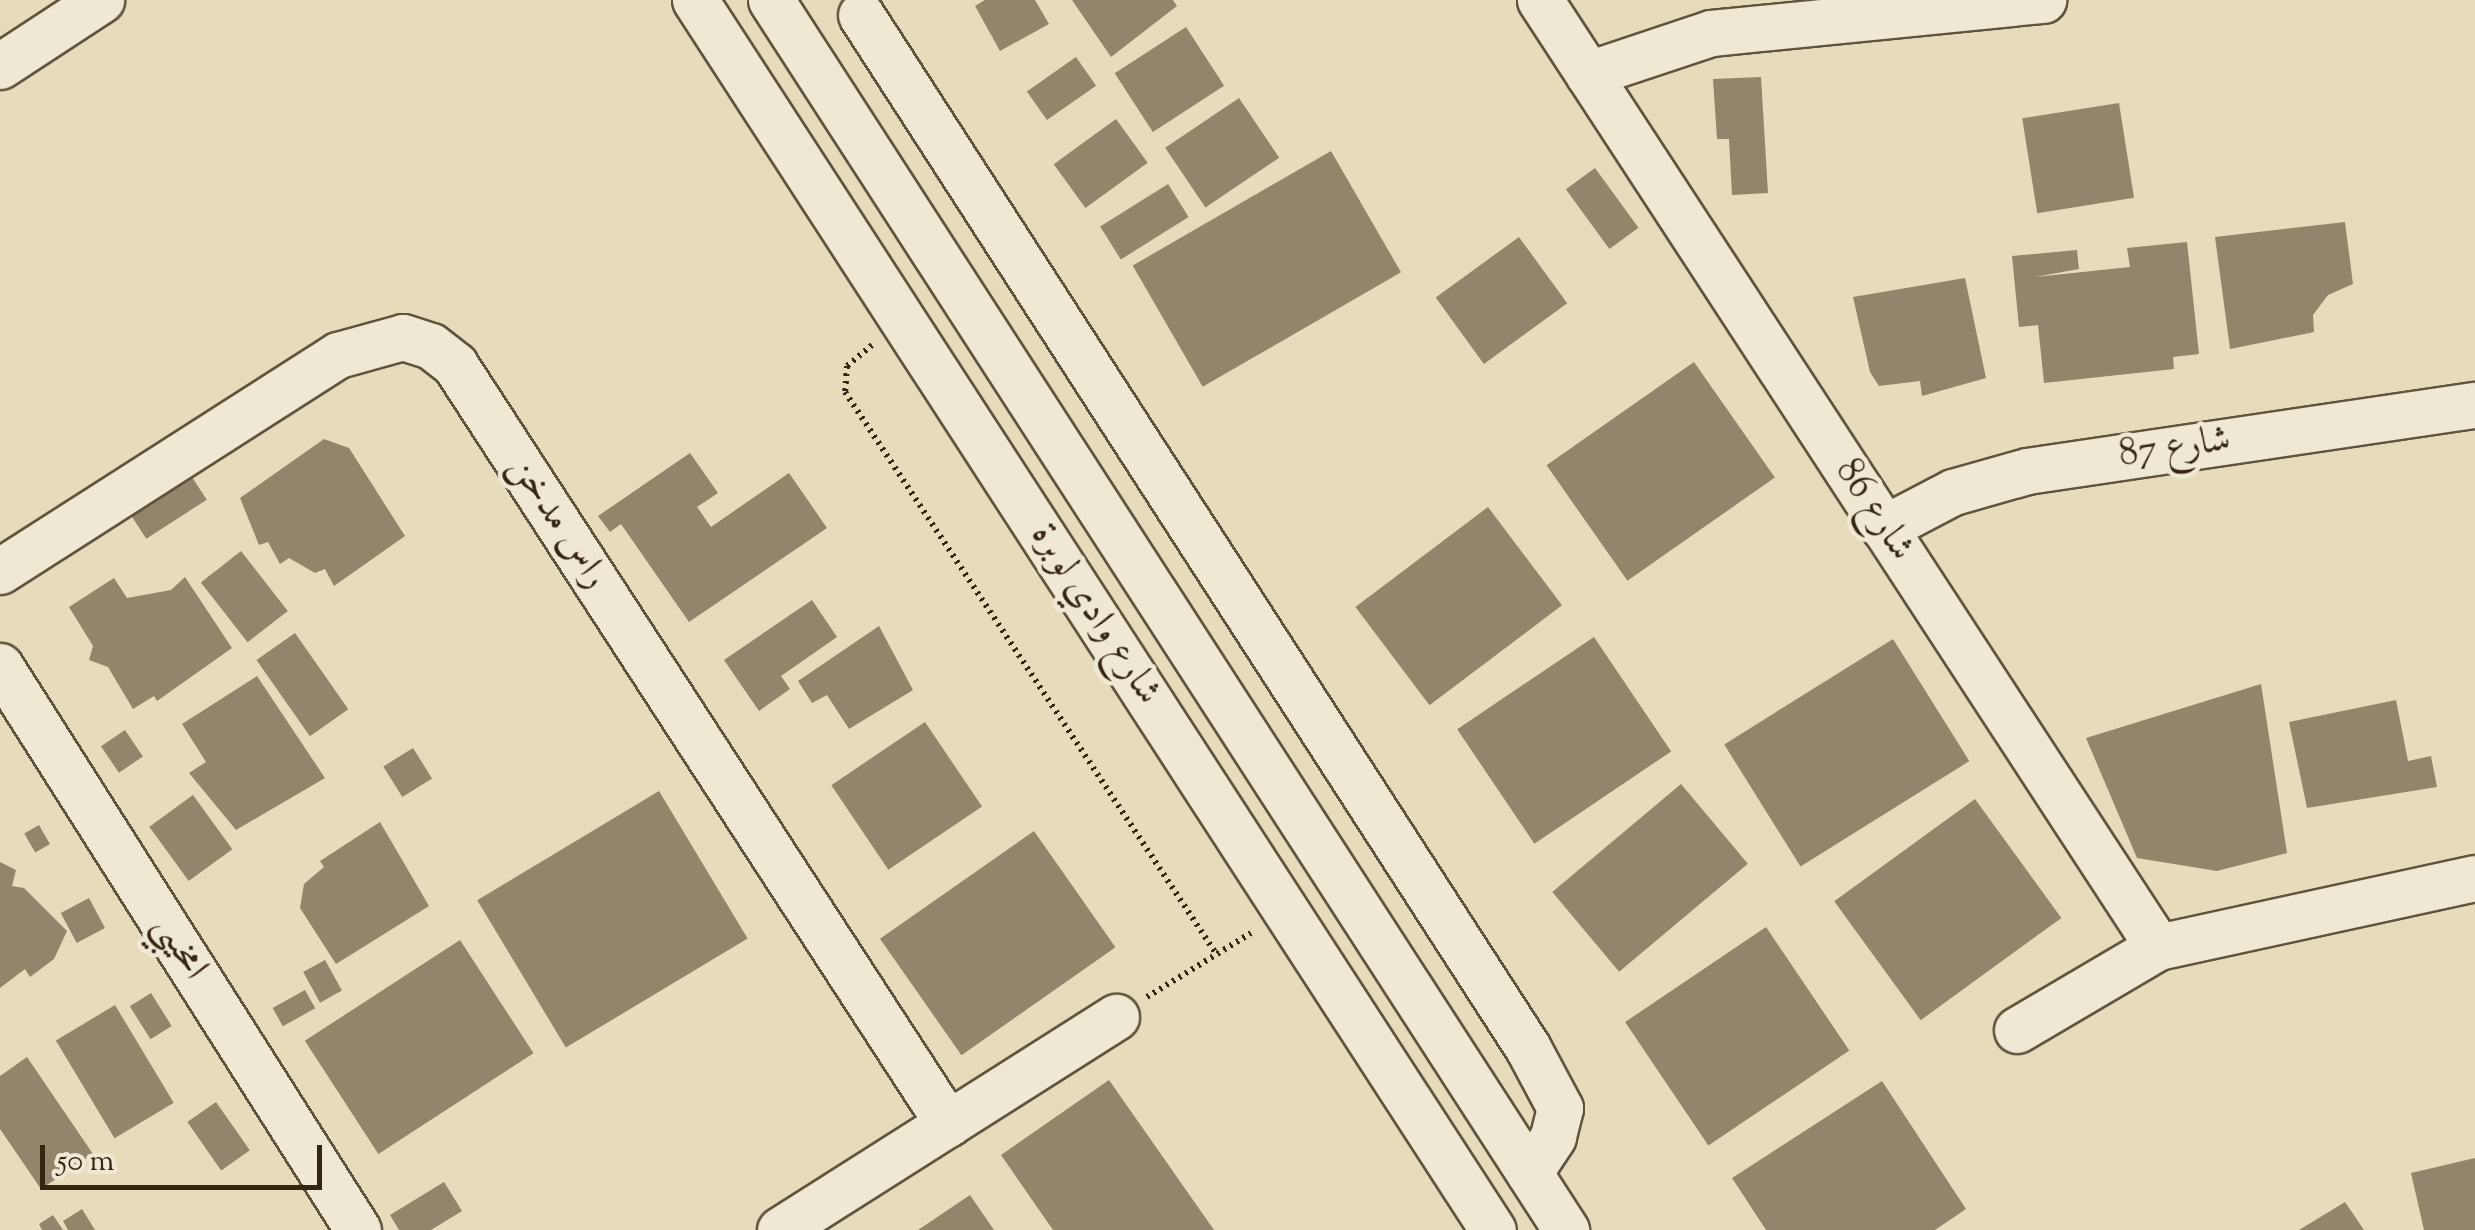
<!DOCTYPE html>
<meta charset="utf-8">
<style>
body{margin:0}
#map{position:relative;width:2475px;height:1230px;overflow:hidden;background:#e6dcbc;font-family:"Sorts Mill Goudy",Amiri,serif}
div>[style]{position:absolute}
.building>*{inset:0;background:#91856b;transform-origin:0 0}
.path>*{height:6px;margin-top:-3px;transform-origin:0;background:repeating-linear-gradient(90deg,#352613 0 2.5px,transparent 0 7.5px)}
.roads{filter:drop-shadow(2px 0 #61543d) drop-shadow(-2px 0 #61543d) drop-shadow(0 2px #61543d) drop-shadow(0 -2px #61543d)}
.minor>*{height:45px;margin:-22.5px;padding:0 22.5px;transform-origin:22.5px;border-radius:22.5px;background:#efe8d3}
span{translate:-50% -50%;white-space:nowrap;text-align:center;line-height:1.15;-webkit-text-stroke:9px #efe8d3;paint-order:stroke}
.street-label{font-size:38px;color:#352613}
.scale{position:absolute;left:40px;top:1145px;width:282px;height:45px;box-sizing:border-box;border:5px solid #352613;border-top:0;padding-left:12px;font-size:30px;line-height:35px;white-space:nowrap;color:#352613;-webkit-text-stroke:8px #efe8d3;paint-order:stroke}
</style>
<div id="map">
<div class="building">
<i style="clip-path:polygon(985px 0,1035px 0,1049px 24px,1000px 51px,975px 6px)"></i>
<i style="clip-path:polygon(1072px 0,1173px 0,1177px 6px,1111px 57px)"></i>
<i style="left:1186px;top:27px;width:70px;height:85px;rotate:57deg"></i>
<i style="left:1076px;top:57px;width:35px;height:60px;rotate:55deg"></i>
<i style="clip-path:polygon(1761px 77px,1768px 193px,1732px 195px,1729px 139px,1717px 139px,1713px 79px)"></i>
<i style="left:1239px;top:98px;width:72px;height:89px;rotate:56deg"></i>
<i style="left:2119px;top:103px;width:96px;height:98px;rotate:81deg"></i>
<i style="left:1116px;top:119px;width:54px;height:77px;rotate:54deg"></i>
<i style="left:1331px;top:151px;width:140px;height:229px;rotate:60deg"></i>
<i style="left:1595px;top:168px;width:74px;height:36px;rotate:54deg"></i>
<i style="left:1168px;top:184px;width:39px;height:80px;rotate:58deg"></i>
<i style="clip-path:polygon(2345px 222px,2353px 284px,2328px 295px,2313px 315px,2314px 332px,2230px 349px,2215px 237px)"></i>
<i style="left:1519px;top:237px;width:82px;height:103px;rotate:54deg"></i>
<i style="clip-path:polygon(2187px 242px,2199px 354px,2173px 357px,2174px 369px,2044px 383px,2038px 325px,2019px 327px,2012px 256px,2077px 250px,2079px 269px,2035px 277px,2130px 267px,2127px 248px)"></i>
<i style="clip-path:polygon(1965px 278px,1986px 378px,1922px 396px,1920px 381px,1879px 386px,1870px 372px,1853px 297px)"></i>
<i style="left:1694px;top:362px;width:141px;height:180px;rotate:55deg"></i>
<i style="clip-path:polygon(324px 439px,349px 448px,405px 536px,334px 586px,325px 569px,315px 573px,289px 558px,280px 564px,268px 542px,259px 545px,240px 498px)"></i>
<i style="clip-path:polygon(690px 453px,718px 493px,697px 507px,711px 527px,789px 473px,827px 528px,689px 622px,621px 524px,610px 532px,598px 516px)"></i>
<i style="left:192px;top:477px;width:27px;height:72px;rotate:57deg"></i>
<i style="left:1488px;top:507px;width:123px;height:166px;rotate:53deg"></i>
<i style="left:241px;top:551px;width:76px;height:51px;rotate:52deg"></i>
<i style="clip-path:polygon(185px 577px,232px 648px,157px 701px,154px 696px,133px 709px,108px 667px,89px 660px,93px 646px,69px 607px,114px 578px,127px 598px,171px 590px)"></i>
<i style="clip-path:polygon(812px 600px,837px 637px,781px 676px,790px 689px,759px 711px,724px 660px)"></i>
<i style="clip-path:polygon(879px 626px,913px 690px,849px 729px,827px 695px,812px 703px,798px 681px)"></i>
<i style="left:295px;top:633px;width:93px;height:47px;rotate:55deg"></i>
<i style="left:1594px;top:637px;width:138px;height:165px;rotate:56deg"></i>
<i style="left:1893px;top:639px;width:144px;height:199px;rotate:58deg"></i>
<i style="clip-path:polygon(257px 676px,325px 778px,236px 830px,189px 773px,206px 762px,182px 724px)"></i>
<i style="clip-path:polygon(2261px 684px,2287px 853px,2217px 871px,2137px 858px,2086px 738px)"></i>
<i style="clip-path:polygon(2396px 700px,2408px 761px,2431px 756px,2437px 787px,2307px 808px,2289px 722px)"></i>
<i style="left:925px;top:722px;width:102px;height:113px;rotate:56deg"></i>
<i style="left:125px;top:730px;width:32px;height:29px;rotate:56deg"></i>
<i style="left:413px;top:748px;width:36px;height:35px;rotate:58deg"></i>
<i style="left:1681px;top:784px;width:104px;height:168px;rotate:50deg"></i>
<i style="left:659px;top:791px;width:172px;height:212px;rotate:59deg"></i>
<i style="left:193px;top:795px;width:67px;height:54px;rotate:54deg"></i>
<i style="left:1975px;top:799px;width:147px;height:174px;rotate:54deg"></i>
<i style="clip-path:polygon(380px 822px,429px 906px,336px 964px,300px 908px,304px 884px,324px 867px,320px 861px)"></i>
<i style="left:39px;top:825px;width:22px;height:17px;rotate:60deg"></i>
<i style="left:1034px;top:831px;width:142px;height:188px;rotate:55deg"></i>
<i style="clip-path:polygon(0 862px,16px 870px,12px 886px,24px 888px,67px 931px,54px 959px,30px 977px,25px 969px,0 988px)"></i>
<i style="left:89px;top:898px;width:34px;height:32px;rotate:62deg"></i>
<i style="left:1766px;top:927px;width:149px;height:170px;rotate:56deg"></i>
<i style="left:460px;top:940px;width:135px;height:185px;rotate:57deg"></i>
<i style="left:325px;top:960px;width:35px;height:25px;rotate:61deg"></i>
<i style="left:305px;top:990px;width:21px;height:37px;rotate:61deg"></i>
<i style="left:151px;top:993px;width:39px;height:25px;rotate:58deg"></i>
<i style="left:115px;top:1005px;width:114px;height:69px;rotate:59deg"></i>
<i style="clip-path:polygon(27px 1057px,93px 1154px,41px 1189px,0 1129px,0 1076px)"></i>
<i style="clip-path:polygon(1109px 1080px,1214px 1230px,1053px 1230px,1001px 1155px)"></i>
<i style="clip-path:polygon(1882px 1081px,1966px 1209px,1935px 1230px,1766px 1230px,1732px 1178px)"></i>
<i style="left:216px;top:1102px;width:59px;height:35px;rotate:55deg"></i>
<i style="clip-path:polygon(2475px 1158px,2475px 1230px,2424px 1230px,2411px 1173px)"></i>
<i style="clip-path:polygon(444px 1182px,462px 1211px,431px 1230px,399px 1230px,390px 1215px)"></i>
<i style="clip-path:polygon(970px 1195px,994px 1230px,918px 1230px)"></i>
<i style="clip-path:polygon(2345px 1202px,2364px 1230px,2299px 1230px)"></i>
<i style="clip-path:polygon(82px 1209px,95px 1230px,68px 1230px,63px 1221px)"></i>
<i style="clip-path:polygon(53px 1215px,63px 1230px,42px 1230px,39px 1224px)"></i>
</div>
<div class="path">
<i style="left:872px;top:345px;width:33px;rotate:140deg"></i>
<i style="left:847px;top:366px;width:26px;rotate:94deg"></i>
<i style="left:845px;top:392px;width:675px;rotate:56.55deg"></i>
<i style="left:1147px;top:997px;width:122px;rotate:-31.6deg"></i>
</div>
<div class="roads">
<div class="minor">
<i style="left:695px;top:0;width:1466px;rotate:57.03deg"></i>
<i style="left:771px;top:0;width:1465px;rotate:57.12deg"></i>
<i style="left:1540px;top:0;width:1131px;rotate:56.87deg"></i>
<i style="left:861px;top:15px;width:1230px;rotate:57.15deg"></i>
<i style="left:1528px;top:1048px;width:68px;rotate:61.9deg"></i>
<i style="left:1560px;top:1108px;width:30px;rotate:104deg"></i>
<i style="left:1553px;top:1137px;width:43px;rotate:123.7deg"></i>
<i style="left:0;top:66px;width:121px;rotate:-33.2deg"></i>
<i style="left:1588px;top:74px;width:130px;rotate:-18.4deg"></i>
<i style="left:1711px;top:33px;width:334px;rotate:-5.7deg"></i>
<i style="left:1884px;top:528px;width:78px;rotate:-27.6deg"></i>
<i style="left:1953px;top:492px;width:77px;rotate:-15.8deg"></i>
<i style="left:2027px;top:471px;width:453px;rotate:-8.4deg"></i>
<i style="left:0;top:571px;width:401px;rotate:-32.6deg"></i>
<i style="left:338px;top:355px;width:67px;rotate:-15.5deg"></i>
<i style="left:403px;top:337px;width:29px;rotate:18deg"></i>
<i style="left:431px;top:346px;width:31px;rotate:38deg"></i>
<i style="left:455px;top:365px;width:905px;rotate:56.99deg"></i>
<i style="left:0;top:666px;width:668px;rotate:57.59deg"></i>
<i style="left:2017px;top:1030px;width:164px;rotate:-30.5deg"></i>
<i style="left:2158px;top:947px;width:324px;rotate:-12.3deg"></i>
<i style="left:780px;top:1230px;width:398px;rotate:-32.4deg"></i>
</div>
</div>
<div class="street-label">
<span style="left:2175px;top:449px;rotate:-8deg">شارع 87</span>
<span style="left:1873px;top:511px;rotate:57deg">شارع 86</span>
<span style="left:557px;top:523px;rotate:57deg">راس مدخن</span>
<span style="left:1094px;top:615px;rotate:57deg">شارع وادي لوبرة</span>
<span style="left:179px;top:948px;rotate:58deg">امخيبي</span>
</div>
<div class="scale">50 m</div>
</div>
